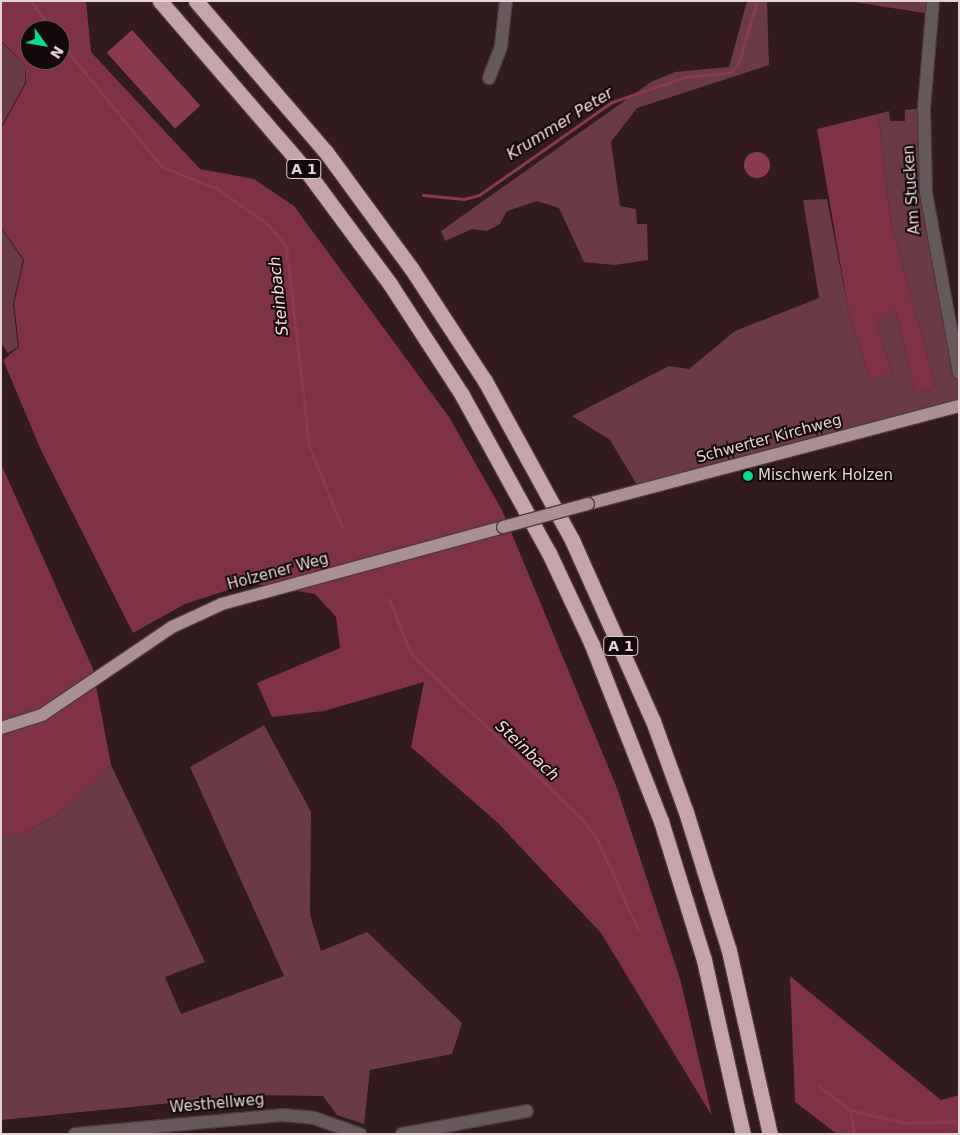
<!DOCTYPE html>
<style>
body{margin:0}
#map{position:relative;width:960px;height:1135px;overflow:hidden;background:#311b1f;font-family:"DejaVu Sans",sans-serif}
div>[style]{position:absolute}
.green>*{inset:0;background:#6a3b44}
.forest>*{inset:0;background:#7f3244}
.water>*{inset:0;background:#893b4d;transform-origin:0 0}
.round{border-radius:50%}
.stream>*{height:3px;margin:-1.5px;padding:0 1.5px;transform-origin:1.5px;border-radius:1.5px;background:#893b4d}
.roads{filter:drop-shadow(1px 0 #4e393c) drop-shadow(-1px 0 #4e393c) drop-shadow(0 1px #4e393c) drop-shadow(0 -1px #4e393c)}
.minor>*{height:12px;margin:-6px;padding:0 6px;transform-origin:6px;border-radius:6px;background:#66595b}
.major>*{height:12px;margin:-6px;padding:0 6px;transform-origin:6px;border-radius:6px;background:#a99093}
.highway>*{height:15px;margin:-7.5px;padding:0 7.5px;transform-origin:7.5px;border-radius:7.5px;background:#c4a5aa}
.bridges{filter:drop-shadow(1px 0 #4e393c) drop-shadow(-1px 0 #4e393c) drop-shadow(0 1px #4e393c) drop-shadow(0 -1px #4e393c)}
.major-bridge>*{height:12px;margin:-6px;padding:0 6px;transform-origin:6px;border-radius:6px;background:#a99093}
.dots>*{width:14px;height:14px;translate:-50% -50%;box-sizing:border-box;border:2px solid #13090a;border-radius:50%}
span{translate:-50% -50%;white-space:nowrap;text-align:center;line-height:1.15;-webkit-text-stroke:4px #13090a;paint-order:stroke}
.shield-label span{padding:1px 4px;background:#13090a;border:1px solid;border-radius:4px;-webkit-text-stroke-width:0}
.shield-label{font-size:14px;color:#e4d4d7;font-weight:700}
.street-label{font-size:15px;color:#e4d4d7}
.poi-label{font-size:15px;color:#e4d4d7}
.left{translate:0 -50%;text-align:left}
.water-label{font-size:16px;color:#f5dcdf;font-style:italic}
.frame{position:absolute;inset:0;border:2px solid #e4d4d7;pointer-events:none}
.north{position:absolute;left:20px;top:20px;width:50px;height:50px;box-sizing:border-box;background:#13090a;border:1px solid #675a5c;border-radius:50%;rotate:122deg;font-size:14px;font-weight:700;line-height:20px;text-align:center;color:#e4d4d7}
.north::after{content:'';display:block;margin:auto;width:18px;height:22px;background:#09d98b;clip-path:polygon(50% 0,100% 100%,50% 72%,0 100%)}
</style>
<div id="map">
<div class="green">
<i style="clip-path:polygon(747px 1px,767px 1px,769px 65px,637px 108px,611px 142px,620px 206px,636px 209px,637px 224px,647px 224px,648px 260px,614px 265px,584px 262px,559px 208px,537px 201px,507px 211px,500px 224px,487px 231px,472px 229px,445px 241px,441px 231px,651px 82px,675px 72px,729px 67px)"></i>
<i style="clip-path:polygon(847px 1px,933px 1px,931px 14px)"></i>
<i style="clip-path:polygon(1px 42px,25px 65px,25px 83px,1px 127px)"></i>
<i style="clip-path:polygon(924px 108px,924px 154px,959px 373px,959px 406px,640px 490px,610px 440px,572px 416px,669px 366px,689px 369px,735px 331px,819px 298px,803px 200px,827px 199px,848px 308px,870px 380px,892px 374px,876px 319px,896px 310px,915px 393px,936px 387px,891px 223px,878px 114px,889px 111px,890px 121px,905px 121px,905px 110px)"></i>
<i style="clip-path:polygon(1px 228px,23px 260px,13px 304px,18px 347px,8px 353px,1px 343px)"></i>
<i style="clip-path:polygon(264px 725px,311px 812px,310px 915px,321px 951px,367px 932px,462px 1023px,452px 1054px,370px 1070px,364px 1124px,337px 1115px,323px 1096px,251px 1095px,1px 1120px,1px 835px,20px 835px,59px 814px,111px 765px,205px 962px,165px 977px,181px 1014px,284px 976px,190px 767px)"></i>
</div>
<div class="forest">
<i style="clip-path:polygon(evenodd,1px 1px,86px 1px,91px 52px,200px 169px,254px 179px,294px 206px,449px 417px,502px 510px,617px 788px,681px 982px,712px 1116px,601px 933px,498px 823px,411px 747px,424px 682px,324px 711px,272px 717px,257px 683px,340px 648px,336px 617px,315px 594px,249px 583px,185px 604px,133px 633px,41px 450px,3px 360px,19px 347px,14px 304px,24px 260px,1px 227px,1px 129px,26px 83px,25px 65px,1px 41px,1px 1px,30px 30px,60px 30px,60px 60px,30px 60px,30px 30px)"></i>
<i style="clip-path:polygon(878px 114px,891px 223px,936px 387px,915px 393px,896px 310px,876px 319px,892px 374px,870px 380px,848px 308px,817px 129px)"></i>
<i style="clip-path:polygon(1px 464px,93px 669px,111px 765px,59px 814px,20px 835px,1px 835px)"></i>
<i style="clip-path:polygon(790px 976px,941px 1100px,959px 1095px,959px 1134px,837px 1134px,795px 1102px)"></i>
</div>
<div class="water">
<i style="left:132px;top:30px;width:102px;height:34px;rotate:48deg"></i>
<i class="round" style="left:744px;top:152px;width:26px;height:26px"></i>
</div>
<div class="stream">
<i style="left:31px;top:1px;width:36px;rotate:54deg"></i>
<i style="left:60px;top:42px;width:161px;rotate:50.8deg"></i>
<i style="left:162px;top:167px;width:58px;rotate:21.3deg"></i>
<i style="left:216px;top:188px;width:63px;rotate:34.7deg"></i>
<i style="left:268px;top:224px;width:28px;rotate:51deg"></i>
<i style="left:286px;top:246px;width:201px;rotate:83.4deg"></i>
<i style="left:309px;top:446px;width:87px;rotate:67.8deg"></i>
<i style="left:423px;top:195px;width:41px;rotate:5.6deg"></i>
<i style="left:464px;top:199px;width:16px;rotate:-15deg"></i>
<i style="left:479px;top:195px;width:162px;rotate:-35deg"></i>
<i style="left:612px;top:102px;width:77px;rotate:-18.9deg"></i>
<i style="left:685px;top:77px;width:43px;rotate:-5.3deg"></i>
<i style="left:728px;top:73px;width:13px;rotate:-39deg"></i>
<i style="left:738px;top:65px;width:67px;rotate:-73.5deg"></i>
<i style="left:389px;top:599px;width:59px;rotate:68.2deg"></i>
<i style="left:411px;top:654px;width:239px;rotate:44deg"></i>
<i style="left:583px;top:820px;width:24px;rotate:54deg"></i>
<i style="left:597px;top:839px;width:100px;rotate:65.7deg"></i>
<i style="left:819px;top:1086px;width:39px;rotate:38deg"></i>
<i style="left:850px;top:1110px;width:24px;rotate:81deg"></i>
<i style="left:850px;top:1110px;width:57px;rotate:13.3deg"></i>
<i style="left:905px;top:1123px;width:54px;rotate:-2.1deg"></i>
</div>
<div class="roads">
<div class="minor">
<i style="left:933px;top:1px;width:107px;rotate:94.8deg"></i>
<i style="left:924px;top:108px;width:85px;rotate:88.7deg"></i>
<i style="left:926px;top:193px;width:183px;rotate:79.6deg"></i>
<i style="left:489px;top:78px;width:34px;rotate:-69deg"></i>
<i style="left:501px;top:46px;width:45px;rotate:-83.7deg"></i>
<i style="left:75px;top:1134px;width:208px;rotate:-5.2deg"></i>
<i style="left:282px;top:1115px;width:32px;rotate:5deg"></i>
<i style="left:314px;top:1118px;width:49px;rotate:19.2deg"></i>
<i style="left:402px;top:1134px;width:127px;rotate:-10.4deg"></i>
</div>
<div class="major">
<i style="left:588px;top:504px;width:384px;rotate:-14.8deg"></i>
<i style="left:1px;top:728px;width:43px;rotate:-17.6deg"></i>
<i style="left:42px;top:715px;width:157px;rotate:-34.1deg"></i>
<i style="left:172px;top:627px;width:55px;rotate:-24.7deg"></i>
<i style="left:222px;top:604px;width:291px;rotate:-15.3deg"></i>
</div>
<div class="highway">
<i style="left:160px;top:1px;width:222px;rotate:49.2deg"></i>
<i style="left:305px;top:169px;width:143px;rotate:53.5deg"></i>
<i style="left:390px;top:284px;width:132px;rotate:57deg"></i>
<i style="left:462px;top:395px;width:180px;rotate:61.2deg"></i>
<i style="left:549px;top:553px;width:102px;rotate:64.9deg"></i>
<i style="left:592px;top:645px;width:189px;rotate:68.6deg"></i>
<i style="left:661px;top:821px;width:145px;rotate:72.8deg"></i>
<i style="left:704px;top:960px;width:178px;rotate:77.4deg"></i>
<i style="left:196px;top:1px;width:199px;rotate:49.3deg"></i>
<i style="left:326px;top:152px;width:144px;rotate:53.8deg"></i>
<i style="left:411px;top:268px;width:135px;rotate:56.8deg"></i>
<i style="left:485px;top:381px;width:181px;rotate:61.3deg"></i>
<i style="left:572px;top:540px;width:198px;rotate:65.9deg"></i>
<i style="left:653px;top:721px;width:97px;rotate:70.1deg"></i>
<i style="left:686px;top:812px;width:145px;rotate:72.8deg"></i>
<i style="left:729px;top:951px;width:188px;rotate:77.4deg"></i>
</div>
</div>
<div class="bridges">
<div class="major-bridge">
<i style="left:503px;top:527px;width:88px;rotate:-15.1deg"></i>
</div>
</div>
<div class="dots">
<i style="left:748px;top:476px;background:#09d98b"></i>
</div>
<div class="shield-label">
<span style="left:304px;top:169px">A 1</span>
<span style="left:621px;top:646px">A 1</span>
</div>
<div class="street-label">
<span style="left:912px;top:190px;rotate:-94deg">Am Stucken</span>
<span style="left:769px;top:439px;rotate:-15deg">Schwerter Kirchweg</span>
<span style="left:278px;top:572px;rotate:-15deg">Holzener Weg</span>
<span style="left:217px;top:1104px;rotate:-5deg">Westhellweg</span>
</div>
<div class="poi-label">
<span class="left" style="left:758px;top:476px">Mischwerk Holzen</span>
</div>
<div class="water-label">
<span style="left:560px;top:124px;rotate:-32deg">Krummer Peter</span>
<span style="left:279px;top:296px;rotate:-96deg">Steinbach</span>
<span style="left:527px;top:751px;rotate:43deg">Steinbach</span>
</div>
<div class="frame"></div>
<div class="north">N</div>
</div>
